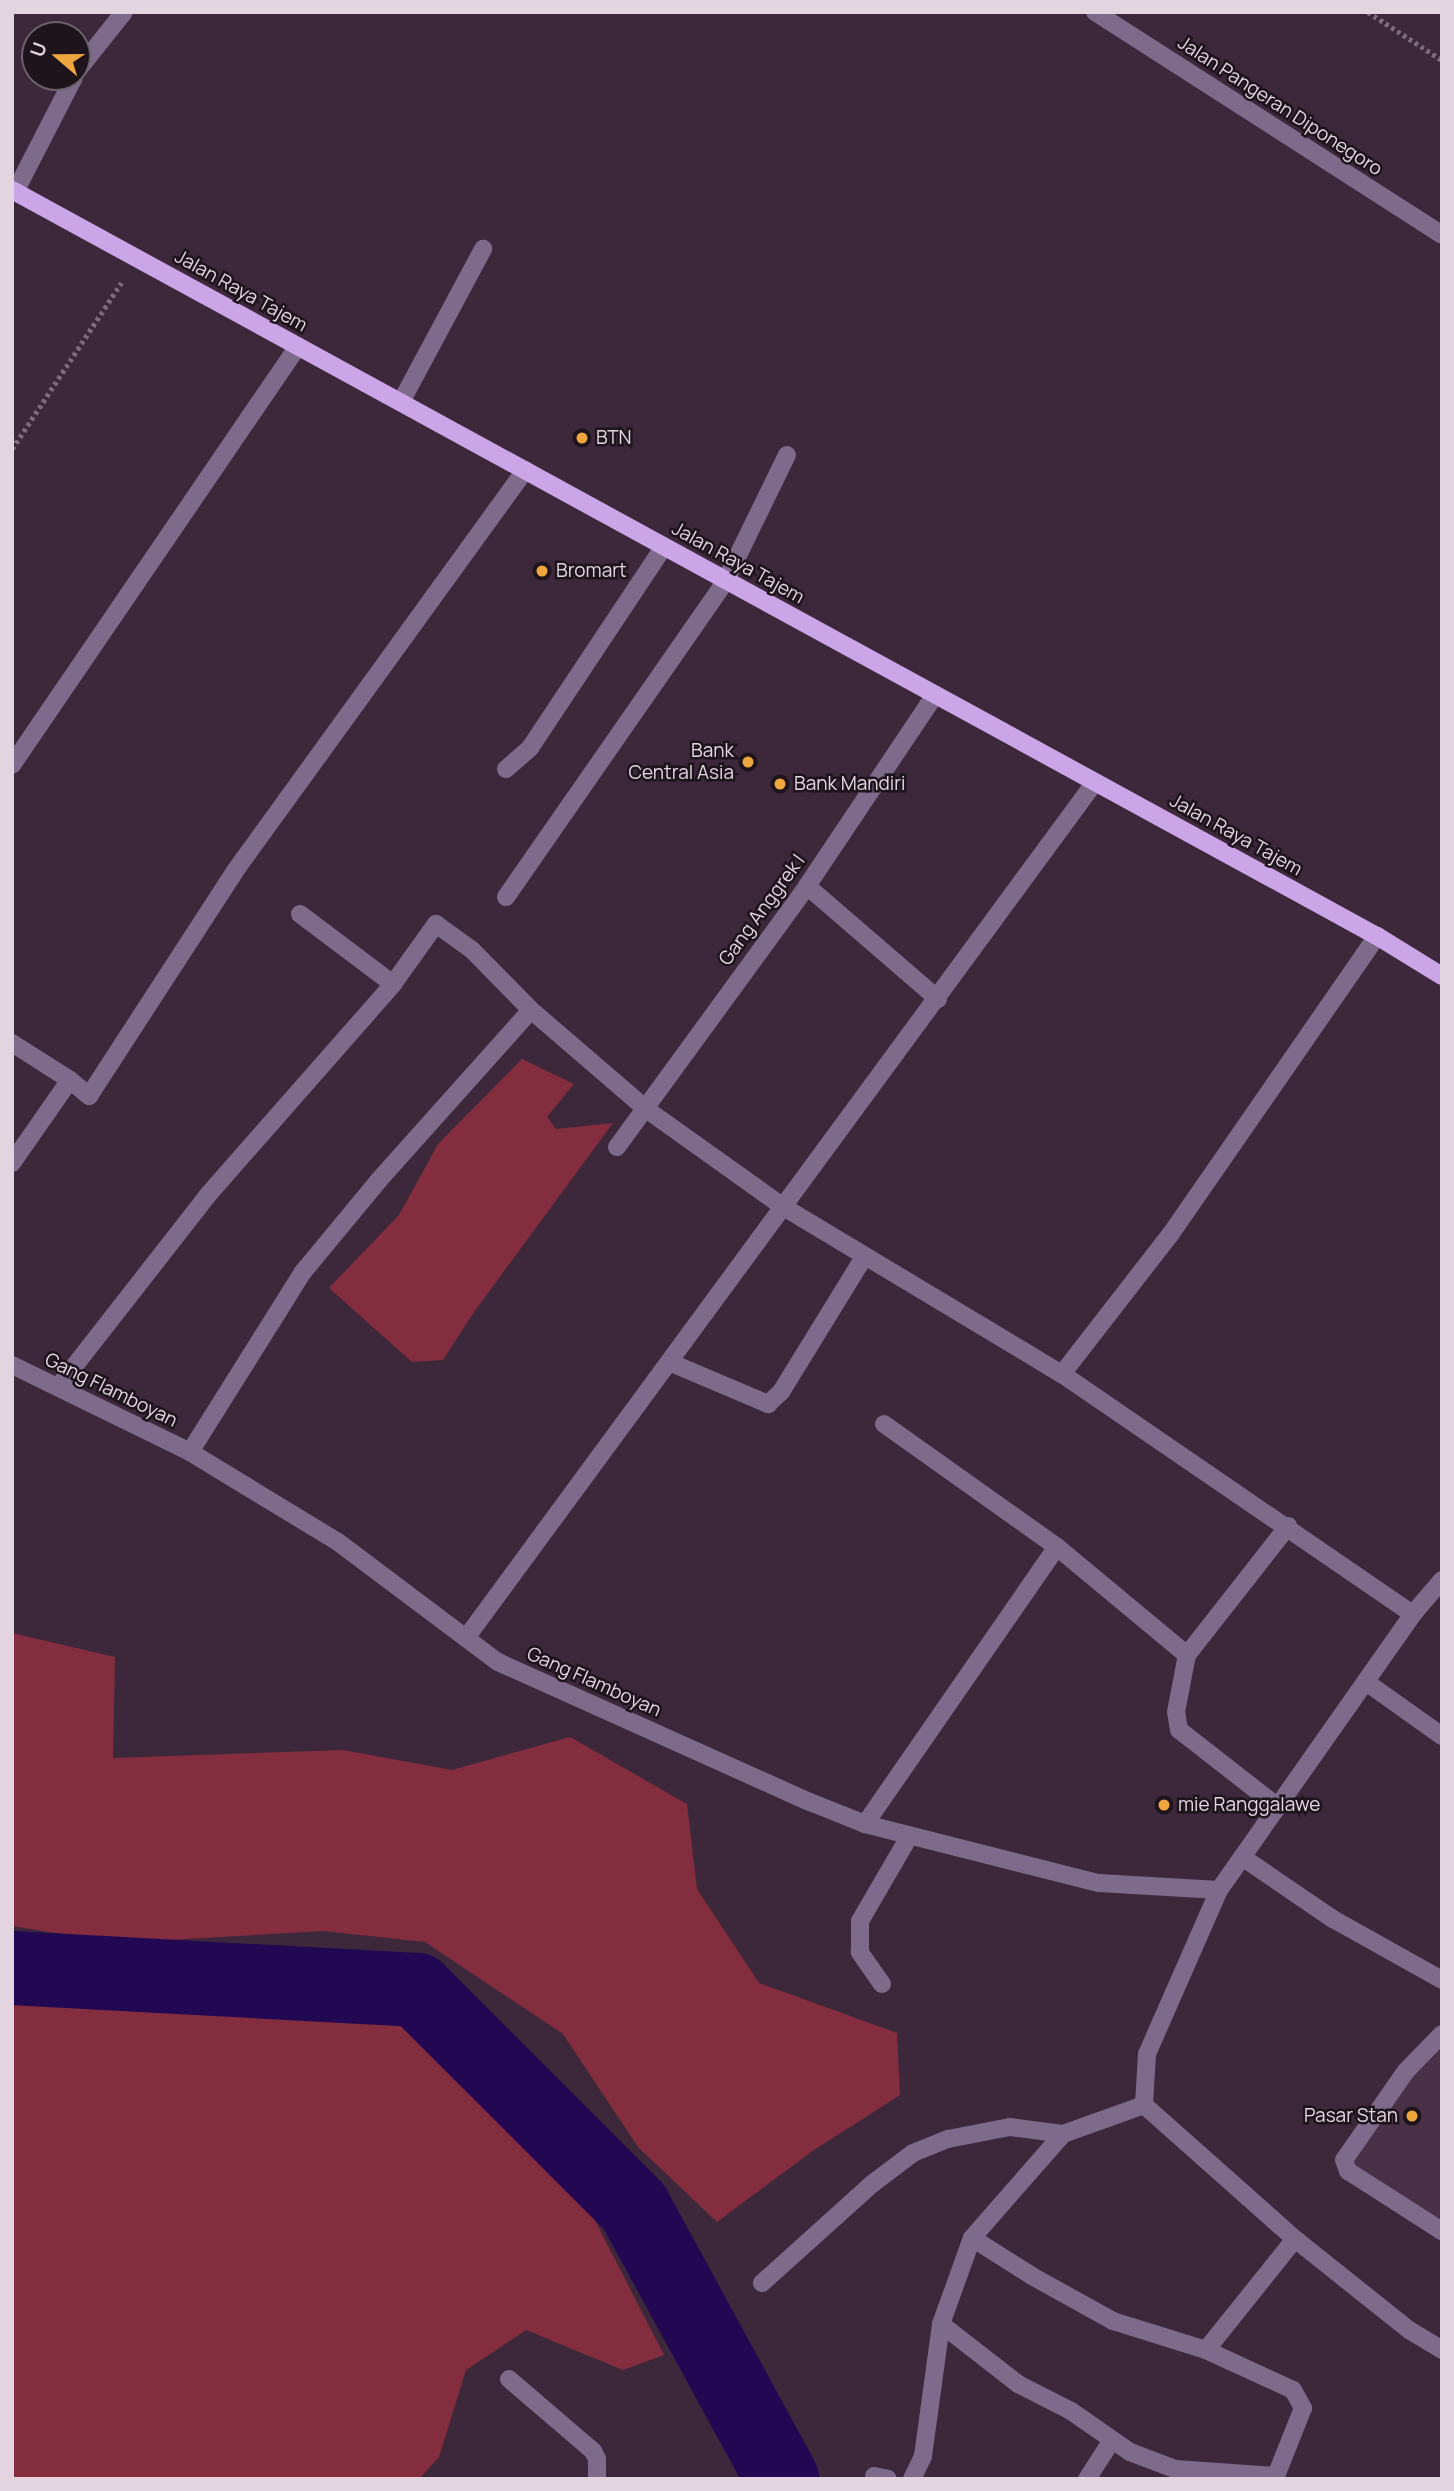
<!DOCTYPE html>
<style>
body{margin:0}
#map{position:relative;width:1454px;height:2491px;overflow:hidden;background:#3c283a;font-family:Manrope,sans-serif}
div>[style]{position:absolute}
.built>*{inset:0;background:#493047}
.green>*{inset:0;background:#832d3f}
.river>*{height:74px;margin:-37px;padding:0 37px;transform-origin:37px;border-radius:37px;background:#220852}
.path>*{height:4.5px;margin-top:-2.25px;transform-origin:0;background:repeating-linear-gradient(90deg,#7c6b7a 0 3.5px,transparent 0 7px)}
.minor>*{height:18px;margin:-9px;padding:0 9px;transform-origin:9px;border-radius:9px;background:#7e6b8c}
.major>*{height:18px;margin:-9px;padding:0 9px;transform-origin:9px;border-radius:9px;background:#cba5e8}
.dots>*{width:19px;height:19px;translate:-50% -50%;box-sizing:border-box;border:4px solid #1d141c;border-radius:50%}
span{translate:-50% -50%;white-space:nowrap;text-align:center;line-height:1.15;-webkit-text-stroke:5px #1d141c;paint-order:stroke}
.street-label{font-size:19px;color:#e2d5e0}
.poi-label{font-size:19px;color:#e2d5e0}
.left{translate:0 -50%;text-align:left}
.right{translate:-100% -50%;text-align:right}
.frame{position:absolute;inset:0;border:14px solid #e2d5e0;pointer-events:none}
.north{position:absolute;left:21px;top:21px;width:70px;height:70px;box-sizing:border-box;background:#1d141c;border:2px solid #6c616a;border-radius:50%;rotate:290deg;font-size:19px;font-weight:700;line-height:28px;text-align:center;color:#e2d5e0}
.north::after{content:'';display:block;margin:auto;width:24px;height:32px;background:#f0a63e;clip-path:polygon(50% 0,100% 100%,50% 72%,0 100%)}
</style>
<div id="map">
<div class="built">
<i style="clip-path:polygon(1442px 2045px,1442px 2227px,1348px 2163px,1417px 2070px)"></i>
</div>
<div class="green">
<i style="clip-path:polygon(522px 1059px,574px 1084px,547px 1117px,556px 1129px,613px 1123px,474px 1312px,443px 1360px,412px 1362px,329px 1288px,399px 1215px,438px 1144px)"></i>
<i style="clip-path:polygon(12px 1633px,115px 1657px,113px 1758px,343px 1750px,452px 1770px,570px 1737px,687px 1804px,697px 1889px,759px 1983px,897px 2033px,900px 2095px,814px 2150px,717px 2222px,638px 2147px,563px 2034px,425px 1942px,323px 1931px,117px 1943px,12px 1926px)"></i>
<i style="clip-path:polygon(12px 1995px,206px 2015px,400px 2025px,584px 2199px,664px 2355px,623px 2370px,526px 2330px,466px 2370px,439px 2457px,419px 2479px,12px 2479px)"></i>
</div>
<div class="river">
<i style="left:12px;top:1968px;width:406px;rotate:3.1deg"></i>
<i style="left:417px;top:1990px;width:307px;rotate:45deg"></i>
<i style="left:634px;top:2207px;width:310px;rotate:61.4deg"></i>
</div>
<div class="path">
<i style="left:1368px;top:12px;width:88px;rotate:33deg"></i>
<i style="left:12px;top:449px;width:199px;rotate:-56.7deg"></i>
</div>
<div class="minor">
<i style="left:1095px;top:12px;width:412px;rotate:32.7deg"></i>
<i style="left:77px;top:71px;width:75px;rotate:-51.5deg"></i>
<i style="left:15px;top:192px;width:129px;rotate:-62.8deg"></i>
<i style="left:401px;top:402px;width:174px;rotate:-61.8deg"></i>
<i style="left:12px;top:765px;width:507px;rotate:-55.68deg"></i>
<i style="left:506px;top:769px;width:32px;rotate:-41deg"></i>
<i style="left:530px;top:748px;width:242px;rotate:-56.4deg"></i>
<i style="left:807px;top:886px;width:173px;rotate:40.8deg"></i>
<i style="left:506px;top:897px;width:386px;rotate:-55.2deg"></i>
<i style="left:726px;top:580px;width:139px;rotate:-64deg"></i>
<i style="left:300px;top:914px;width:116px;rotate:37deg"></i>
<i style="left:12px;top:1043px;width:69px;rotate:32.5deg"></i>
<i style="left:70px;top:1080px;width:25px;rotate:40deg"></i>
<i style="left:89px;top:1096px;width:268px;rotate:-57deg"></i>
<i style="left:235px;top:871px;width:495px;rotate:-54.1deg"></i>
<i style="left:617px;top:1147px;width:323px;rotate:-53.9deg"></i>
<i style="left:807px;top:886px;width:230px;rotate:-56.2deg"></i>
<i style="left:12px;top:1163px;width:101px;rotate:-55.1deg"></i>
<i style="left:669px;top:1362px;width:108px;rotate:23deg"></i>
<i style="left:768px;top:1404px;width:18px;rotate:-43deg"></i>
<i style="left:781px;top:1392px;width:158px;rotate:-58.4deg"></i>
<i style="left:12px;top:1365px;width:198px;rotate:26deg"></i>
<i style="left:190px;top:1452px;width:173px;rotate:31.3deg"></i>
<i style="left:338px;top:1542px;width:200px;rotate:36.9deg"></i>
<i style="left:498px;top:1662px;width:342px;rotate:24.2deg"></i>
<i style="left:810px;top:1802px;width:59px;rotate:21.8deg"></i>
<i style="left:865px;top:1824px;width:241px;rotate:14.2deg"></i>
<i style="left:1099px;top:1883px;width:120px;rotate:3.3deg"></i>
<i style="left:1062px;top:1374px;width:176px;rotate:-52.2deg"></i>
<i style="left:1170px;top:1235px;width:364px;rotate:-55.3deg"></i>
<i style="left:58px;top:1387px;width:242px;rotate:-52deg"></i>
<i style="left:207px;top:1196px;width:282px;rotate:-48.7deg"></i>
<i style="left:393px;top:984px;width:74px;rotate:-54.4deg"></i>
<i style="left:436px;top:924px;width:44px;rotate:35.8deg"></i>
<i style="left:472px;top:950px;width:84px;rotate:45.5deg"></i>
<i style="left:531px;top:1010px;width:152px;rotate:40.7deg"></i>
<i style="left:646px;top:1109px;width:167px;rotate:35.5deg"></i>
<i style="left:782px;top:1206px;width:327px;rotate:31deg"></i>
<i style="left:1062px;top:1374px;width:425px;rotate:34.4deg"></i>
<i style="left:884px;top:1424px;width:212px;rotate:35.4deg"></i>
<i style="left:1057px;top:1547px;width:169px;rotate:39.7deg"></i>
<i style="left:190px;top:1452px;width:213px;rotate:-57.9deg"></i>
<i style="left:303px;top:1272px;width:119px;rotate:-50.4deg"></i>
<i style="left:379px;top:1180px;width:228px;rotate:-48.2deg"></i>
<i style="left:1442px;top:1580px;width:45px;rotate:130.5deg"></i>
<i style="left:1413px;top:1614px;width:337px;rotate:125.1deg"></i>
<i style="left:1219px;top:1890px;width:179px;rotate:113.7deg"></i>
<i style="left:1147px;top:2054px;width:51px;rotate:93.4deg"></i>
<i style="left:1144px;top:2105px;width:202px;rotate:41.6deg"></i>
<i style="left:1295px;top:2239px;width:146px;rotate:38.6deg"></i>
<i style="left:1409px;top:2330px;width:39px;rotate:31deg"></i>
<i style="left:466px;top:1638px;width:1062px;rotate:-53.69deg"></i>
<i style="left:1366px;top:1682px;width:93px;rotate:35.4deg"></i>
<i style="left:1278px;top:1807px;width:125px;rotate:-142.1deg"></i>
<i style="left:1179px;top:1730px;width:18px;rotate:-99deg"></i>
<i style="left:1176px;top:1712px;width:58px;rotate:-79.1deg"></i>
<i style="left:1187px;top:1655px;width:164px;rotate:-51.9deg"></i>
<i style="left:865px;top:1824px;width:337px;rotate:-55.3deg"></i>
<i style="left:1242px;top:1857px;width:110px;rotate:34.3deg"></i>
<i style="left:1333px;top:1919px;width:125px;rotate:29.2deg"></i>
<i style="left:882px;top:1984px;width:39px;rotate:-125deg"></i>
<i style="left:860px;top:1952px;width:31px;rotate:-90deg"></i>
<i style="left:860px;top:1921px;width:99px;rotate:-59.8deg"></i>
<i style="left:1442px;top:2034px;width:52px;rotate:134.2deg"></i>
<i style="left:1406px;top:2071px;width:108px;rotate:124.9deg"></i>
<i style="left:1344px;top:2160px;width:12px;rotate:70deg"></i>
<i style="left:1348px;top:2171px;width:112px;rotate:32.6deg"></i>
<i style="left:1144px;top:2105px;width:86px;rotate:160.3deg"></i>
<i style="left:1063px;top:2134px;width:138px;rotate:131.2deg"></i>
<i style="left:972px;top:2238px;width:71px;rotate:32.3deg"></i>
<i style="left:1032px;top:2276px;width:93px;rotate:29.1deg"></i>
<i style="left:1113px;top:2321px;width:97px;rotate:17.3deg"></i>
<i style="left:1206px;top:2350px;width:96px;rotate:24.7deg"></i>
<i style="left:1293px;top:2390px;width:21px;rotate:61deg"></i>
<i style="left:1303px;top:2408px;width:73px;rotate:111.7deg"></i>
<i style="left:762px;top:2283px;width:148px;rotate:-42deg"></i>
<i style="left:872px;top:2184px;width:51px;rotate:-37.1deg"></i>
<i style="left:913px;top:2153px;width:38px;rotate:-22deg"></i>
<i style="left:948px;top:2139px;width:63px;rotate:-11deg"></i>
<i style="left:1010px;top:2127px;width:53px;rotate:7.5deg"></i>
<i style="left:941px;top:2324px;width:98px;rotate:37.9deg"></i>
<i style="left:1018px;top:2384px;width:59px;rotate:27deg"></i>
<i style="left:1071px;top:2411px;width:72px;rotate:34.8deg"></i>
<i style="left:1130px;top:2452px;width:48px;rotate:20.7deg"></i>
<i style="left:1175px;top:2469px;width:101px;rotate:4deg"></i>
<i style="left:1206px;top:2350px;width:142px;rotate:-51.3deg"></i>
<i style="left:509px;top:2379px;width:111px;rotate:40.6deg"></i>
<i style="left:593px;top:2451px;width:9px;rotate:63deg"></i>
<i style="left:597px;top:2459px;width:20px;rotate:90deg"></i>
<i style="left:874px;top:2476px;width:14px;rotate:12deg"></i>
<i style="left:912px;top:2479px;width:25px;rotate:-64deg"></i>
<i style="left:923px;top:2456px;width:133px;rotate:-82.2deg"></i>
<i style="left:941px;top:2324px;width:91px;rotate:-70.2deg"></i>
<i style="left:1087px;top:2479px;width:46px;rotate:-57.3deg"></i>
</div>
<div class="major">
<i style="left:12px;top:190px;width:1556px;rotate:28.66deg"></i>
<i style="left:1377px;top:936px;width:76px;rotate:31.6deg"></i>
</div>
<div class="dots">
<i style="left:582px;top:438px;background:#f0a63e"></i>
<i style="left:542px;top:571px;background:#f0a63e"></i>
<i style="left:748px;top:762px;background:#f0a63e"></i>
<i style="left:780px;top:784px;background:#f0a63e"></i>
<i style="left:1164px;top:1805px;background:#f0a63e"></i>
<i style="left:1412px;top:2116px;background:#f0a63e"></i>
</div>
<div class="street-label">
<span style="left:1280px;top:106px;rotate:33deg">Jalan Pangeran Diponegoro</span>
<span style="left:241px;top:291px;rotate:29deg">Jalan Raya Tajem</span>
<span style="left:738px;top:563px;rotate:29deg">Jalan Raya Tajem</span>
<span style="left:1236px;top:835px;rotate:29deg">Jalan Raya Tajem</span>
<span style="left:762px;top:910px;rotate:-54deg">Gang Anggrek I</span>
<span style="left:111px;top:1390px;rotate:26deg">Gang Flamboyan</span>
<span style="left:594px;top:1682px;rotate:24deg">Gang Flamboyan</span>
</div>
<div class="poi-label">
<span class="left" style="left:596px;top:438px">BTN</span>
<span class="left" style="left:556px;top:571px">Bromart</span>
<span class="right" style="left:734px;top:762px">Bank<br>Central Asia</span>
<span class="left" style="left:794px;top:784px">Bank Mandiri</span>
<span class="left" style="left:1178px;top:1805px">mie Ranggalawe</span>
<span class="right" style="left:1398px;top:2116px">Pasar Stan</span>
</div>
<div class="frame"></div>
<div class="north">U</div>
</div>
